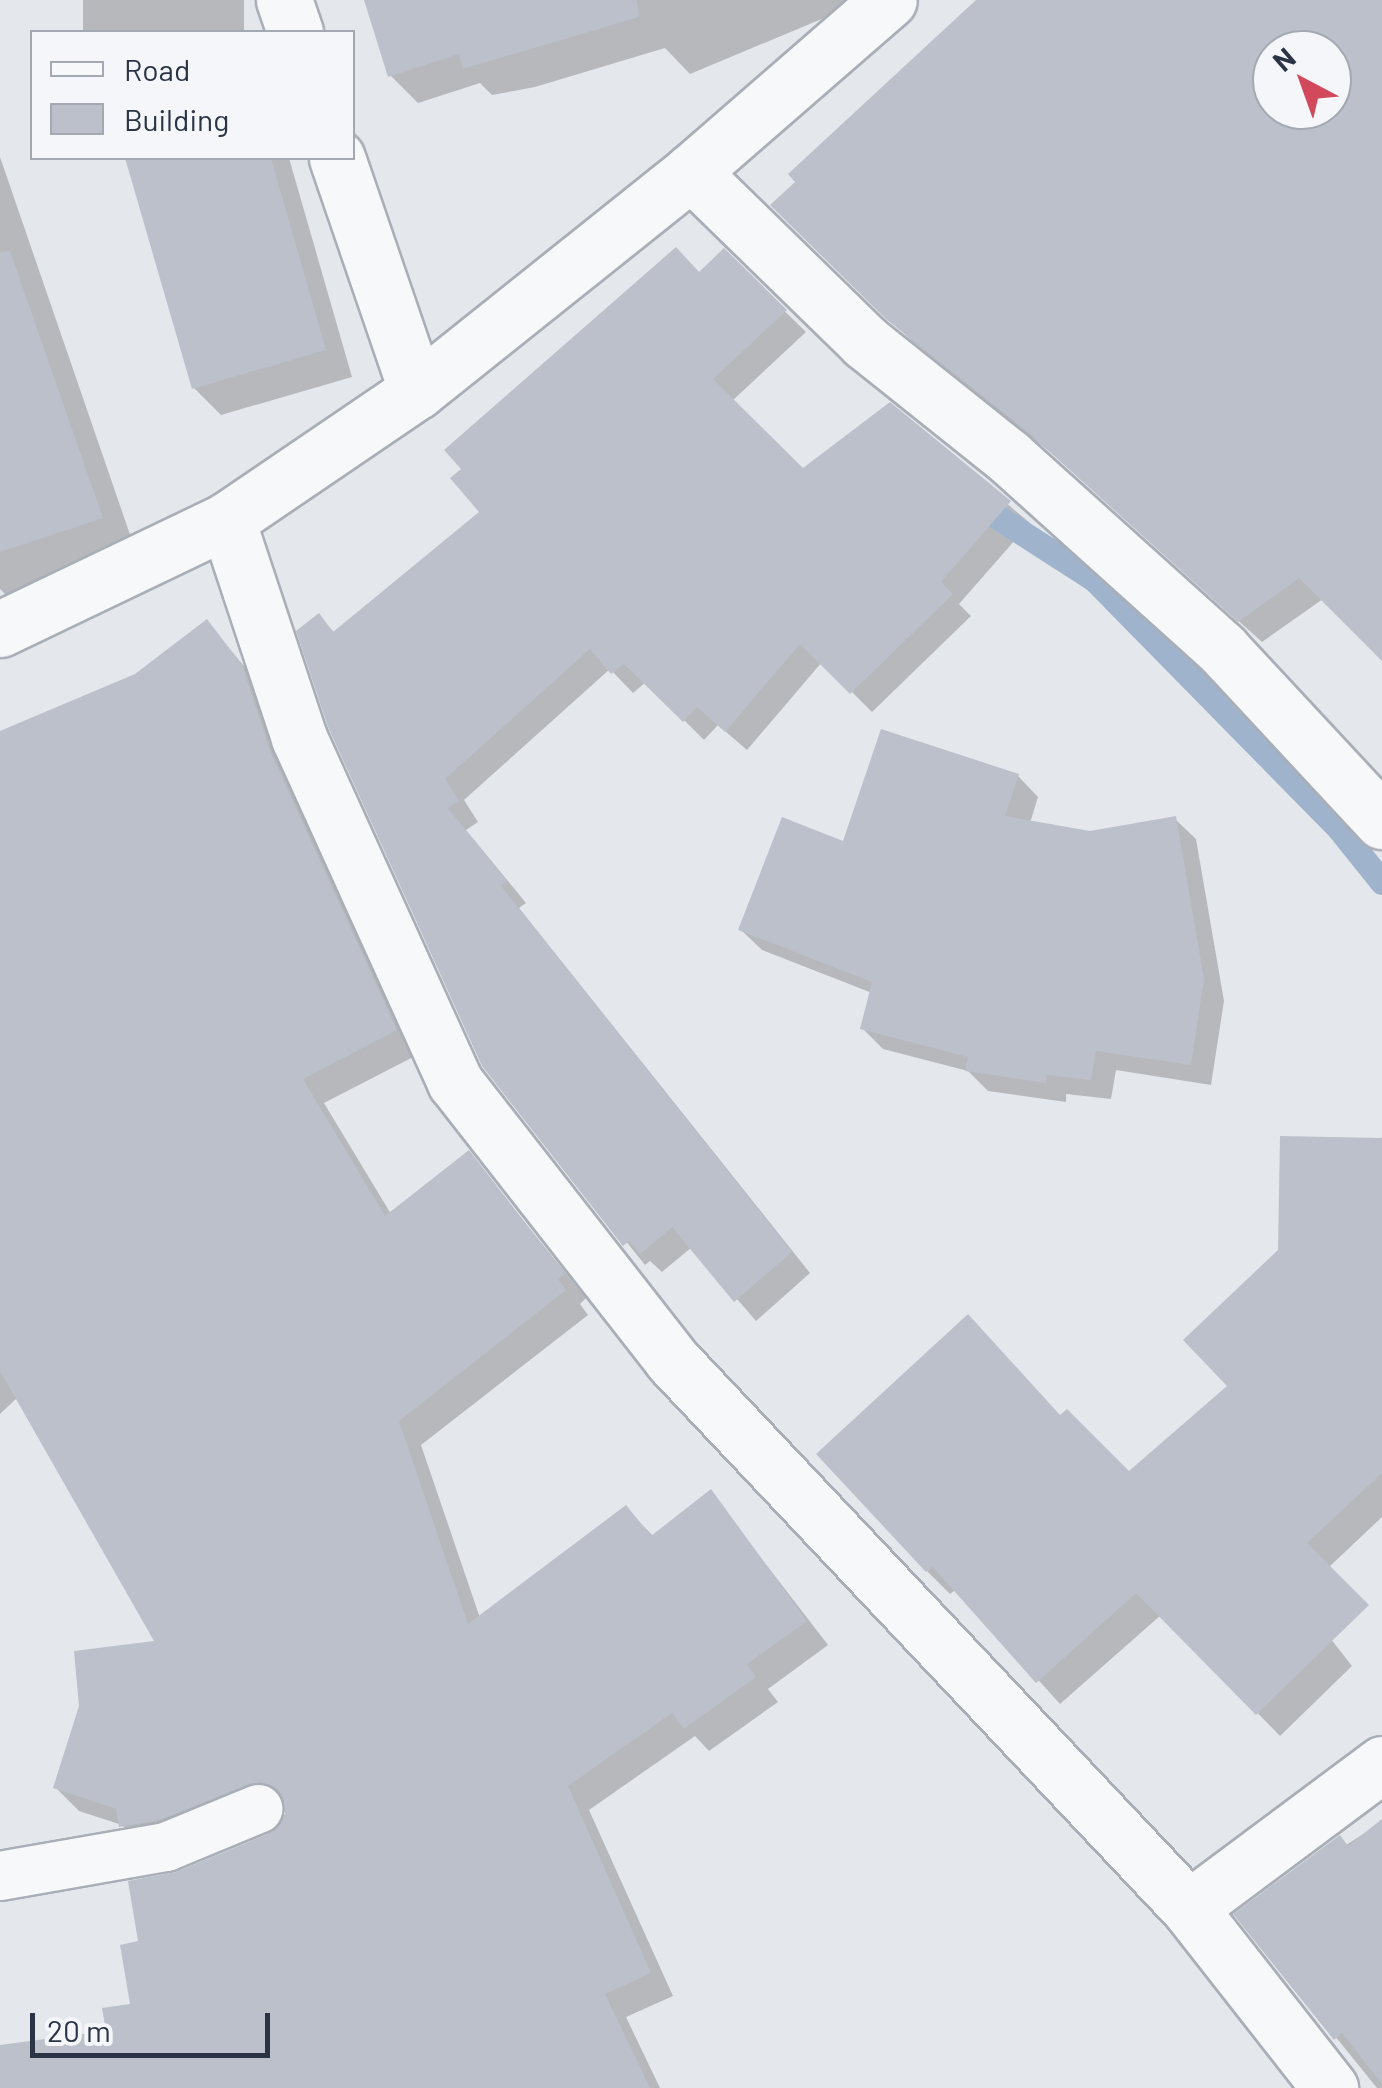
<!DOCTYPE html>
<style>
body{margin:0}
#map{position:relative;width:1382px;height:2088px;overflow:hidden;background:#e4e7ec;font-family:Barlow,sans-serif}
div>[style]{position:absolute}
.shadow>*{inset:0;background:#0003;transform-origin:0 0}
.stream>*{height:25px;margin:-12.5px;padding:0 12.5px;transform-origin:12.5px;border-radius:12.5px;background:#9fb4cc}
.building>*{inset:0;background:#bbc0ca}
.roads{filter:drop-shadow(2px 0 #a9aeb7) drop-shadow(-2px 0 #a9aeb7) drop-shadow(0 2px #a9aeb7) drop-shadow(0 -2px #a9aeb7)}
.lane>*{height:48px;margin:-24px;padding:0 24px;transform-origin:24px;border-radius:24px;background:#f7f8fa}
.street>*{height:55px;margin:-27.5px;padding:0 27.5px;transform-origin:27.5px;border-radius:27.5px;background:#f7f8fa}
span{translate:-50% -50%;white-space:nowrap;text-align:center;line-height:1.15;-webkit-text-stroke:8px #f4f6f9;paint-order:stroke}
.legend{position:absolute;left:30px;top:30px;width:325px;height:130px;box-sizing:border-box;background:#f4f6f9;border:2px solid #a4a8b1;margin:0;padding:12px 18px;list-style:none;font-size:30px;color:#2b3445}
.legend li{display:flex;align-items:center;gap:20px;height:50px}
.legend b{width:50px;border:2px solid #a4a8b1}
.north{position:absolute;left:1252px;top:30px;width:100px;height:100px;box-sizing:border-box;background:#f4f6f9;border:2px solid #a4a8b1;border-radius:50%;rotate:319deg;font-size:28px;font-weight:700;line-height:40px;text-align:center;color:#2b3445}
.north::after{content:'';display:block;margin:auto;width:35px;height:45px;background:#d1495b;clip-path:polygon(50% 0,100% 100%,50% 72%,0 100%)}
.scale{position:absolute;left:30px;top:2013px;width:240px;height:45px;box-sizing:border-box;border:5px solid #2b3445;border-top:0;padding-left:12px;font-size:30px;line-height:35px;white-space:nowrap;color:#2b3445;-webkit-text-stroke:8px #f4f6f9;paint-order:stroke}
</style>
<div id="map">
<div class="shadow">
<i style="left:83px;top:0;width:161px;height:33px"></i>
<i style="clip-path:polygon(367px 0,867px 0,690px 74px,665px 48px,535px 87px,492px 95px,480px 83px,418px 103px,391px 76px)"></i>
<i style="clip-path:polygon(evenodd,979px 0,1382px 0,1382px 657px,1323px 599px,1262px 642px,1055px 456px,911px 340px,795px 227px,979px 0,1272px 50px,1332px 50px,1332px 110px,1272px 110px,1272px 50px)"></i>
<i style="clip-path:polygon(0 157px,136px 552px,7px 596px,0 589px)"></i>
<i style="clip-path:polygon(128px 158px,289px 158px,352px 377px,221px 415px,194px 388px)"></i>
<i style="clip-path:polygon(724px 252px,806px 332px,732px 401px,802px 471px,890px 405px,1030px 523px,959px 604px,971px 616px,872px 712px,822px 662px,747px 750px,718px 725px,704px 740px,646px 682px,633px 693px,610px 669px,464px 800px,478px 822px,466px 830px,526px 903px,519px 908px,810px 1273px,756px 1321px,692px 1247px,662px 1272px,650px 1261px,645px 1265px,484px 1064px,319px 617px,335px 633px,482px 513px)"></i>
<i style="clip-path:polygon(207px 622px,265px 691px,419px 1054px,324px 1103px,391px 1214px,469px 1154px,586px 1298px,580px 1304px,588px 1315px,421px 1445px,480px 1618px,626px 1508px,654px 1537px,711px 1493px,828px 1645px,768px 1689px,778px 1702px,709px 1751px,695px 1736px,589px 1810px,673px 1996px,626px 2017px,660px 2088px,31px 2088px,109px 2033px,133px 2006px,141px 1943px,177px 1875px,270px 1836px,288px 1812px,285px 1804px,182px 1843px,145px 1849px,122px 1825px,79px 1811px,56px 1788px,158px 1643px,18px 1397px,0 1414px,0 813px,136px 676px)"></i>
<i style="clip-path:polygon(1018px 776px,1038px 797px,1030px 823px,1090px 834px,1175px 819px,1196px 839px,1224px 1001px,1211px 1085px,1116px 1070px,1111px 1099px,1066px 1094px,1066px 1102px,988px 1091px,968px 1071px,883px 1049px,862px 1028px,872px 993px,762px 950px,741px 930px,845px 844px)"></i>
<i style="clip-path:polygon(1382px 1137px,1382px 1517px,1328px 1568px,1320px 1625px,1352px 1666px,1280px 1736px,1161px 1615px,1060px 1704px,956px 1589px,950px 1594px,927px 1571px,1062px 1418px,1129px 1475px,1230px 1386px,1281px 1251px)"></i>
<i style="clip-path:polygon(1382px 1822px,1382px 2088px,1377px 2088px,1237px 1915px)"></i>
</div>
<div class="stream">
<i style="left:971px;top:500px;width:146px;rotate:32.7deg"></i>
<i style="left:1094px;top:579px;width:346px;rotate:45.5deg"></i>
<i style="left:1337px;top:826px;width:72px;rotate:51.2deg"></i>
</div>
<div class="building">
<i style="clip-path:polygon(364px 0,637px 0,639px 17px,463px 69px,459px 54px,388px 77px)"></i>
<i style="clip-path:polygon(evenodd,976px 0,1382px 0,1382px 661px,1299px 578px,1238px 622px,1030px 434px,886px 319px,770px 205px,795px 182px,788px 174px,976px 0,1272px 50px,1332px 50px,1332px 110px,1272px 110px,1272px 50px)"></i>
<i style="clip-path:polygon(125px 158px,271px 158px,326px 350px,192px 389px)"></i>
<i style="clip-path:polygon(676px 247px,699px 272px,724px 248px,787px 310px,713px 379px,803px 468px,890px 402px,1011px 501px,941px 582px,953px 594px,850px 694px,800px 644px,725px 732px,697px 707px,683px 722px,624px 664px,611px 674px,590px 649px,445px 779px,459px 801px,448px 808px,507px 881px,501px 886px,792px 1252px,734px 1302px,672px 1227px,640px 1254px,629px 1241px,623px 1246px,482px 1066px,328px 727px,296px 631px,319px 613px,333px 632px,479px 512px,450px 478px,461px 469px,444px 450px)"></i>
<i style="clip-path:polygon(10px 251px,103px 518px,0 552px,0 252px)"></i>
<i style="clip-path:polygon(207px 619px,242px 665px,270px 751px,397px 1030px,303px 1079px,385px 1216px,469px 1150px,565px 1274px,558px 1279px,566px 1290px,399px 1421px,468px 1624px,626px 1505px,651px 1536px,711px 1489px,807px 1621px,747px 1664px,756px 1677px,684px 1729px,672px 1713px,568px 1786px,651px 1973px,605px 1994px,650px 2088px,0 2088px,0 2045px,106px 2031px,102px 2008px,130px 2004px,120px 1945px,138px 1941px,128px 1881px,176px 1872px,268px 1834px,285px 1814px,283px 1798px,261px 1782px,158px 1820px,119px 1827px,116px 1809px,53px 1788px,79px 1706px,74px 1651px,154px 1641px,0 1371px,0 731px,135px 674px)"></i>
<i style="clip-path:polygon(881px 729px,1019px 774px,1005px 816px,1090px 831px,1176px 816px,1204px 979px,1191px 1065px,1096px 1051px,1091px 1080px,1046px 1075px,1046px 1083px,965px 1071px,968px 1057px,860px 1029px,872px 982px,738px 930px,782px 817px,843px 841px)"></i>
<i style="clip-path:polygon(1280px 1136px,1382px 1138px,1382px 1473px,1307px 1543px,1369px 1605px,1256px 1715px,1136px 1593px,1036px 1683px,932px 1566px,926px 1572px,816px 1454px,968px 1314px,1060px 1415px,1067px 1409px,1129px 1471px,1227px 1386px,1183px 1340px,1278px 1250px)"></i>
<i style="clip-path:polygon(1382px 1819px,1382px 2084px,1342px 2033px,1334px 2040px,1233px 1914px,1340px 1835px,1348px 1846px)"></i>
</div>
<div class="roads">
<div class="lane">
<i style="left:0;top:1876px;width:169px;rotate:-9.9deg"></i>
<i style="left:166px;top:1847px;width:100px;rotate:-22.4deg"></i>
</div>
<div class="street">
<i style="left:284px;top:0;width:34px;rotate:71deg"></i>
<i style="left:337px;top:158px;width:246px;rotate:71.1deg"></i>
<i style="left:691px;top:172px;width:243px;rotate:44.3deg"></i>
<i style="left:865px;top:342px;width:184px;rotate:38.6deg"></i>
<i style="left:1009px;top:457px;width:287px;rotate:42deg"></i>
<i style="left:1222px;top:649px;width:235px;rotate:47.1deg"></i>
<i style="left:227px;top:520px;width:230px;rotate:71.7deg"></i>
<i style="left:299px;top:738px;width:378px;rotate:65.6deg"></i>
<i style="left:455px;top:1082px;width:353px;rotate:52deg"></i>
<i style="left:672px;top:1360px;width:753px;rotate:46.67deg"></i>
<i style="left:1189px;top:1908px;width:229px;rotate:51.9deg"></i>
<i style="left:0;top:629px;width:252px;rotate:-25.6deg"></i>
<i style="left:227px;top:520px;width:230px;rotate:-34.2deg"></i>
<i style="left:417px;top:391px;width:351px;rotate:-38.6deg"></i>
<i style="left:691px;top:172px;width:262px;rotate:-41deg"></i>
<i style="left:1189px;top:1908px;width:241px;rotate:-36.7deg"></i>
</div>
</div>
<ul class="legend">
<li><b style="height:12px;background:#f7f8fa"></b>Road</li>
<li><b style="height:28px;background:#bbc0ca"></b>Building</li>
</ul>
<div class="north">N</div>
<div class="scale">20 m</div>
</div>
